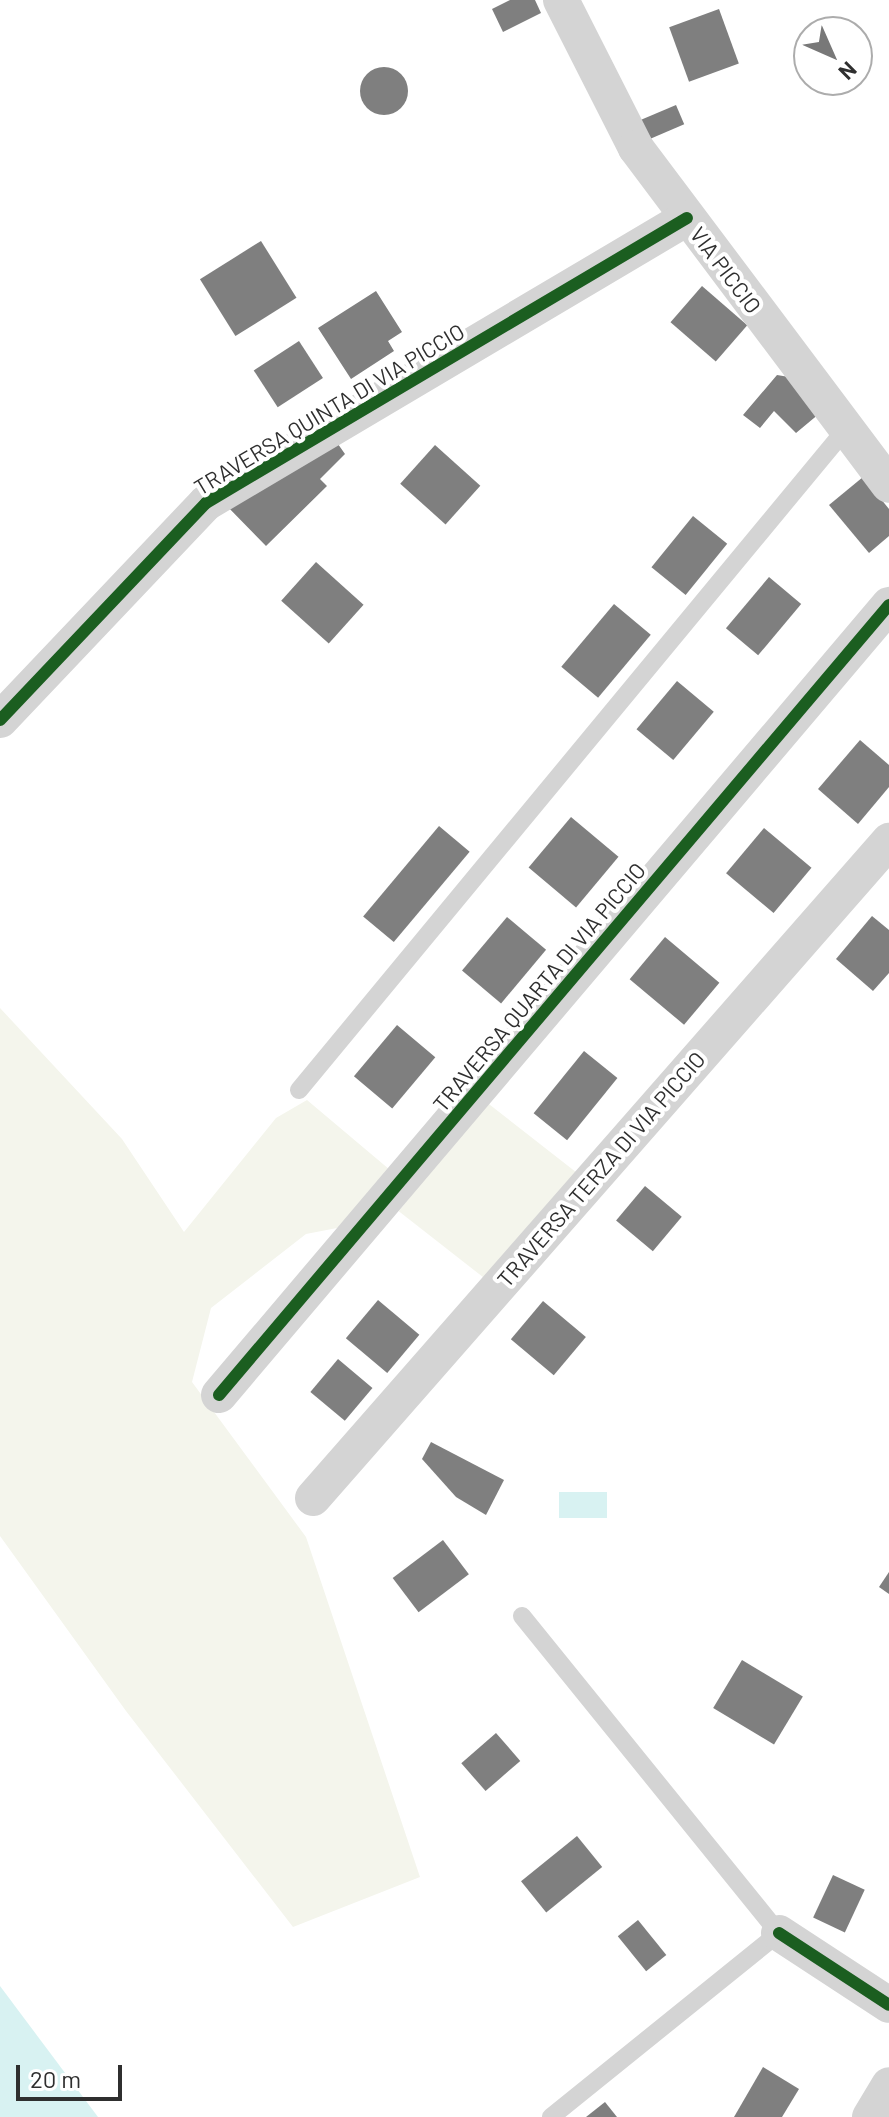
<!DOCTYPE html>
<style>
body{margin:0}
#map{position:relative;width:889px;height:2117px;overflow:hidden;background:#fff;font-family:Barlow,sans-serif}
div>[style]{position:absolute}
.green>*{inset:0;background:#f4f5ec;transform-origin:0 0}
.water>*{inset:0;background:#d8f2f2;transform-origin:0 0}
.building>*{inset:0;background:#7f7f7f;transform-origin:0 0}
.round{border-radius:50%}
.lane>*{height:18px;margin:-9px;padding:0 9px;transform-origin:9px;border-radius:9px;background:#d4d4d4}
.street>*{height:36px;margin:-18px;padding:0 18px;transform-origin:18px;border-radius:18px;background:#d4d4d4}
.cycleway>*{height:12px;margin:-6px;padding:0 6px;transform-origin:6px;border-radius:6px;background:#1b5e20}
span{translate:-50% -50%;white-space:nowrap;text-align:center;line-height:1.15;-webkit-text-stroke:8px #fff;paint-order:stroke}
.street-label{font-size:22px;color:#2f2f2f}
.north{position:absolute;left:793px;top:16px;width:80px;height:80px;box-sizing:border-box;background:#fff;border:2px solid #acacac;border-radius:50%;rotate:135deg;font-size:22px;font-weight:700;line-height:32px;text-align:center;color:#2f2f2f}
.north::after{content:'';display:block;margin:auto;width:28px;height:36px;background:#787878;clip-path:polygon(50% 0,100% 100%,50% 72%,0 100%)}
.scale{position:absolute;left:16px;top:2065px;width:106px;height:36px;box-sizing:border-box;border:4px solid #2f2f2f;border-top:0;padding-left:10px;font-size:24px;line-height:28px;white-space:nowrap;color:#2f2f2f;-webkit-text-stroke:6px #fff;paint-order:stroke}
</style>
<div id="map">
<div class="green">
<i style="clip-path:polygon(0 1008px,122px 1139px,184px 1232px,276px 1118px,307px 1100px,396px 1175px,337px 1228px,306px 1234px,211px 1308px,192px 1382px,306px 1537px,420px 1877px,293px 1927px,126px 1711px,0 1536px)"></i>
<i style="left:485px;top:1101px;width:123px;height:140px;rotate:38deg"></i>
</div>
<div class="water">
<i style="left:559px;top:1492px;width:48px;height:26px"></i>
<i style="clip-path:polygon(0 1986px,98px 2117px,0 2117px)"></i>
</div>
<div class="building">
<i style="clip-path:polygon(510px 0,535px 0,541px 13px,503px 32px,492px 9px)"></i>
<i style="left:719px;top:9px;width:58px;height:53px;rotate:70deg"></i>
<i class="round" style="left:360px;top:67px;width:48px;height:48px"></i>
<i style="left:676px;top:105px;width:21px;height:43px;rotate:67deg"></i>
<i style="left:261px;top:241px;width:67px;height:72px;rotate:58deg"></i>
<i style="left:702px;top:286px;width:60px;height:48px;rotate:41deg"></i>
<i style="clip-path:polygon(376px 291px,402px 332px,388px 341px,394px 351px,351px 379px,318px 328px)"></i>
<i style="left:299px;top:341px;width:44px;height:54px;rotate:57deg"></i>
<i style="clip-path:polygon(777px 375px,789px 377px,820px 413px,796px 433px,774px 411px,760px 428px,743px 415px)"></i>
<i style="clip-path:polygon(333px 437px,345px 454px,320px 479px,327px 486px,266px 546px,223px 502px)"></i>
<i style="left:435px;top:445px;width:61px;height:52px;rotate:42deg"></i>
<i style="clip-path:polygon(863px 477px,889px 509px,889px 536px,869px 553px,829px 505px)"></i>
<i style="left:693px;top:516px;width:44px;height:66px;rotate:39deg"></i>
<i style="left:316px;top:562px;width:64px;height:52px;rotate:42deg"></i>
<i style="left:769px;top:577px;width:42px;height:67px;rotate:40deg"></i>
<i style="left:614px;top:604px;width:48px;height:82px;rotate:40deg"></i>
<i style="left:677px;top:681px;width:48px;height:63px;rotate:40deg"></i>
<i style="clip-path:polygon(860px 740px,889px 765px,889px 787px,858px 824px,818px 789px)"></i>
<i style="left:571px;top:817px;width:62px;height:66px;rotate:40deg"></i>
<i style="left:439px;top:826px;width:40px;height:118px;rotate:40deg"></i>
<i style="left:764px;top:828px;width:62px;height:59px;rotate:40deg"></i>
<i style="clip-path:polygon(872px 916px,889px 930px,889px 973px,873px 991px,836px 959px)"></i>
<i style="left:507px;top:917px;width:51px;height:70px;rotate:40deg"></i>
<i style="left:665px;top:937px;width:71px;height:55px;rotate:40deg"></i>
<i style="left:397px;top:1025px;width:50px;height:67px;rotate:40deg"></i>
<i style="left:584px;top:1051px;width:43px;height:80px;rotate:39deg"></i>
<i style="left:645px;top:1186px;width:48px;height:45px;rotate:40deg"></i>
<i style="left:378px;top:1300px;width:54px;height:50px;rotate:40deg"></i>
<i style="left:543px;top:1301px;width:56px;height:50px;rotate:40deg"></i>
<i style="left:338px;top:1359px;width:45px;height:43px;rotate:40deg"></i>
<i style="clip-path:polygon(431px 1442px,504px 1480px,486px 1515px,456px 1497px,422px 1459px)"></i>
<i style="left:443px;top:1540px;width:43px;height:63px;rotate:53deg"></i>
<i style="clip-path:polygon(889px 1572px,889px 1594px,879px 1587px)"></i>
<i style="left:742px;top:1660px;width:71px;height:56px;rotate:31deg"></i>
<i style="left:496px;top:1733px;width:37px;height:46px;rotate:49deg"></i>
<i style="left:577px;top:1836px;width:40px;height:72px;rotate:51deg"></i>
<i style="left:833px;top:1875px;width:35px;height:47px;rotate:25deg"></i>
<i style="left:638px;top:1920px;width:45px;height:26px;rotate:51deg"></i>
<i style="clip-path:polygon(763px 2067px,799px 2089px,782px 2117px,734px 2117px)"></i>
<i style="clip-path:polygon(605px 2102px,617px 2117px,586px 2117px)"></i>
</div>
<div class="lane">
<i style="left:299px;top:1090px;width:857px;rotate:-50.4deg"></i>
<i style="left:522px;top:1616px;width:408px;rotate:51deg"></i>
<i style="left:779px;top:1933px;width:293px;rotate:141.1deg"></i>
</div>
<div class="street">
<i style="left:561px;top:0;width:166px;rotate:63.1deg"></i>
<i style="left:636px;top:148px;width:421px;rotate:53.1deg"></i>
<i style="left:0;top:720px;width:299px;rotate:-46.5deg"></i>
<i style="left:206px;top:503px;width:559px;rotate:-30.65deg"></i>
<i style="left:219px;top:1395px;width:1036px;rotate:-49.7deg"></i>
<i style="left:313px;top:1498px;width:874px;rotate:-48.76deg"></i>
<i style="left:779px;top:1933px;width:131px;rotate:33.2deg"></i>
<i style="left:870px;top:2117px;width:37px;rotate:-59deg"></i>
</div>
<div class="cycleway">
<i style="left:0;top:720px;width:299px;rotate:-46.5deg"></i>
<i style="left:206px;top:503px;width:559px;rotate:-30.65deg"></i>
<i style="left:219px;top:1395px;width:1036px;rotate:-49.7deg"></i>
<i style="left:779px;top:1933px;width:131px;rotate:33.2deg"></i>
</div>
<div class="street-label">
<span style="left:726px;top:270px;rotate:53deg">VIA PICCIO</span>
<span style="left:329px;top:409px;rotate:-31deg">TRAVERSA QUINTA DI VIA PICCIO</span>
<span style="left:539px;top:987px;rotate:-50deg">TRAVERSA QUARTA DI VIA PICCIO</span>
<span style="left:601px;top:1169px;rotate:-49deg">TRAVERSA TERZA DI VIA PICCIO</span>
</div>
<div class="north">N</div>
<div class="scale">20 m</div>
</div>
